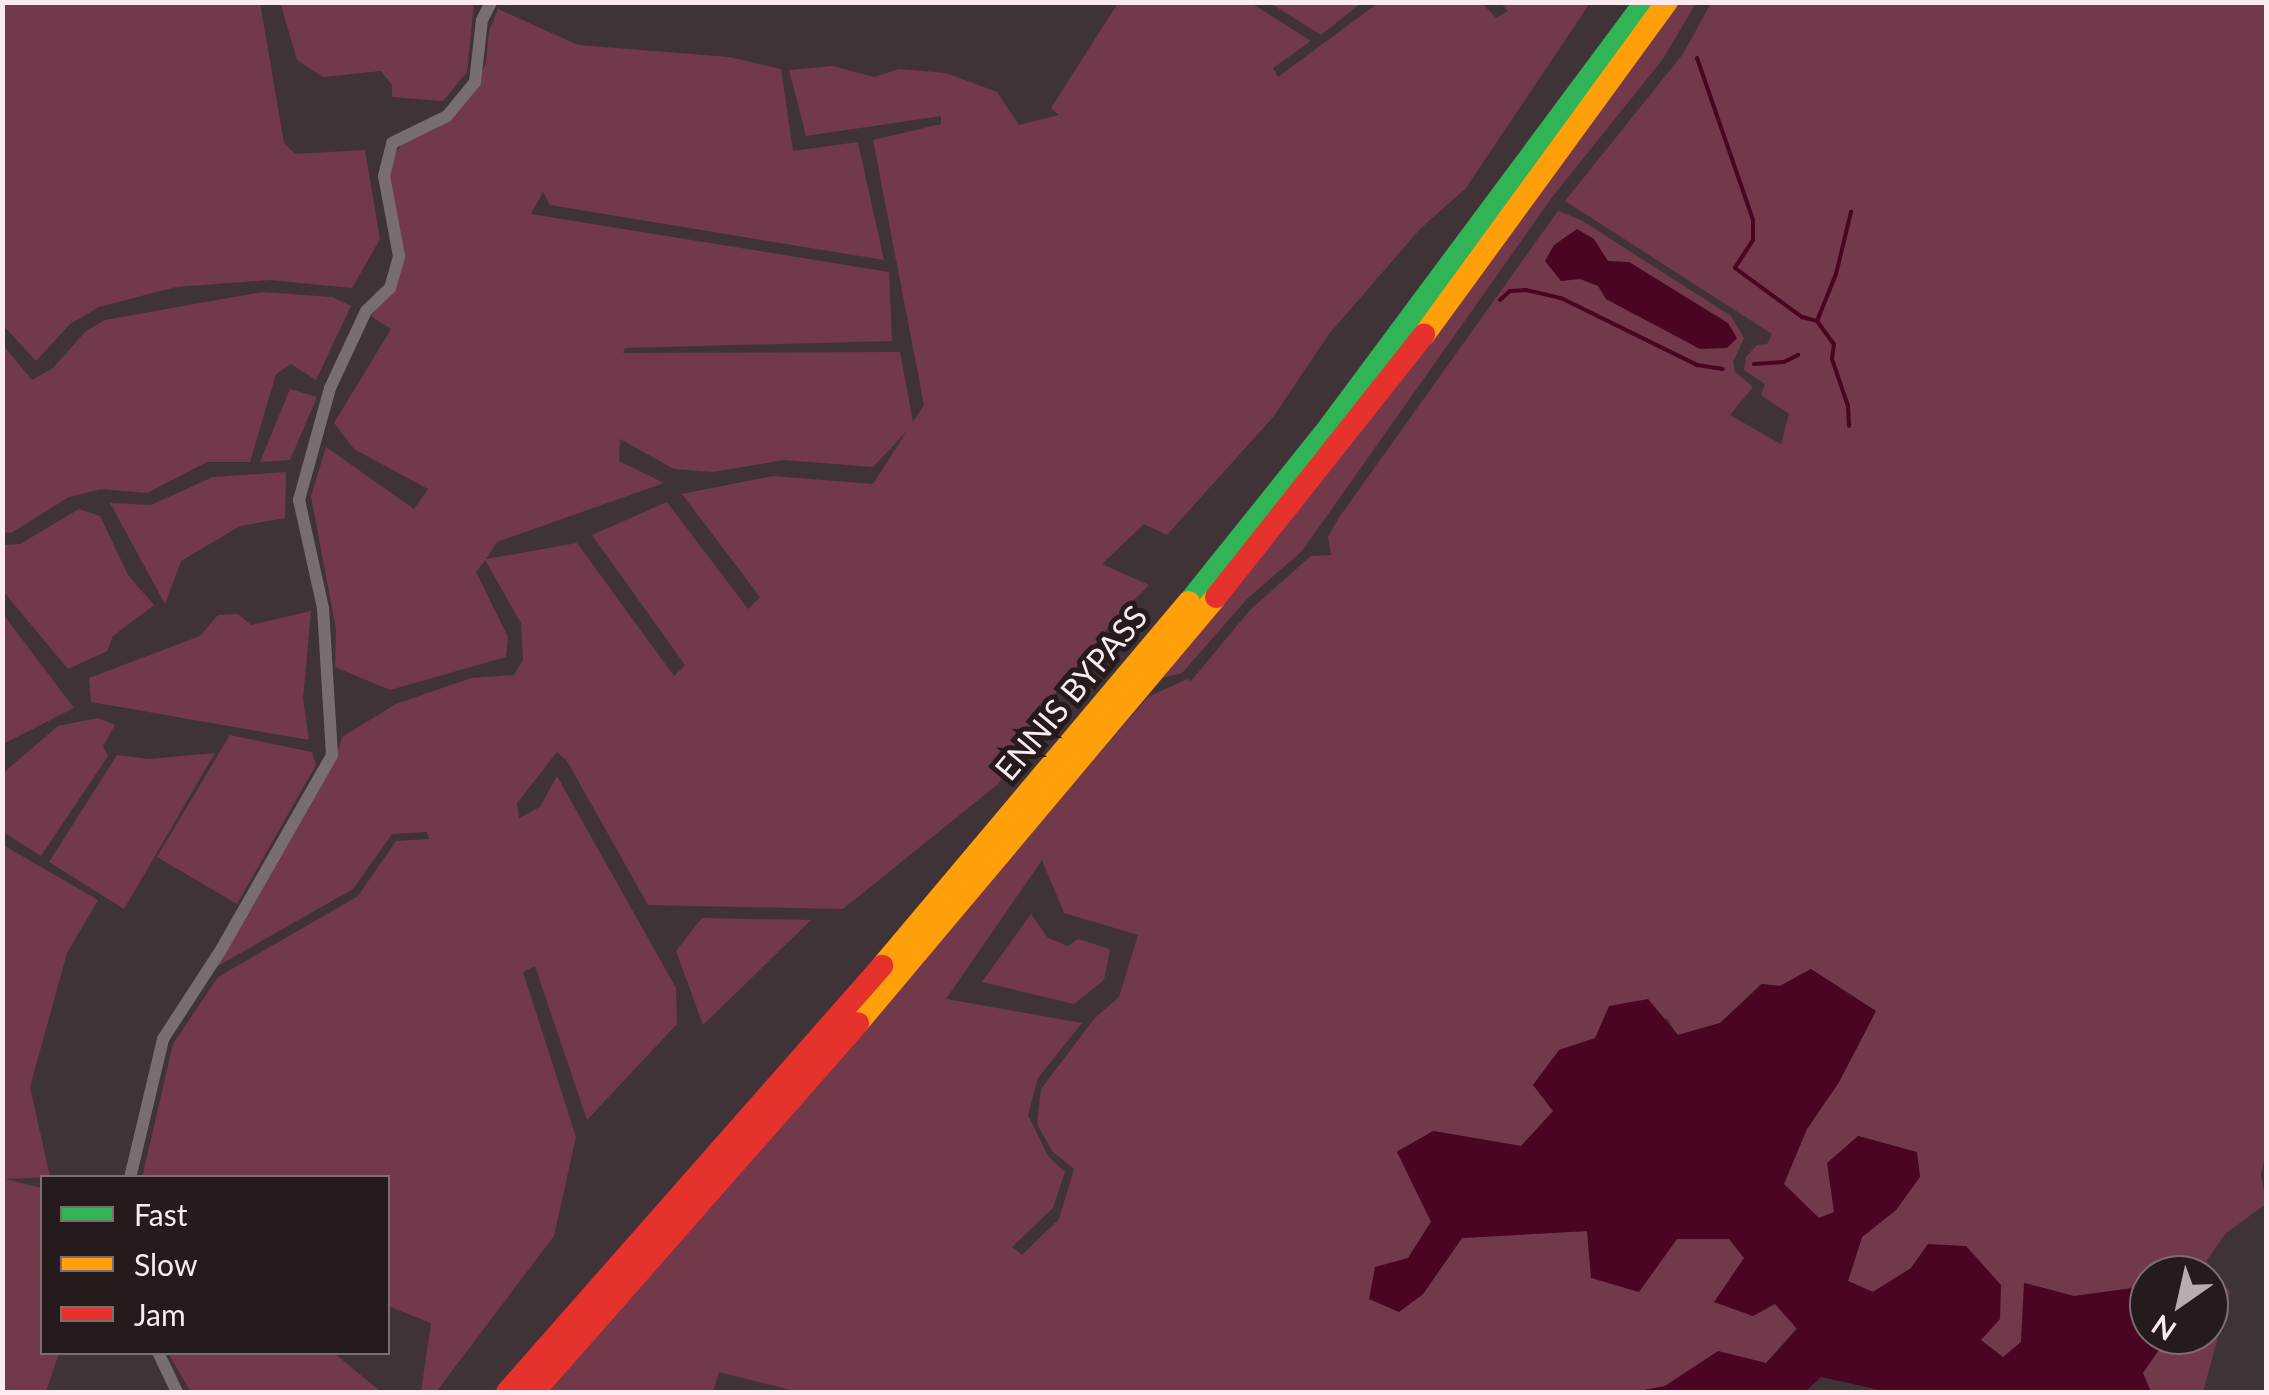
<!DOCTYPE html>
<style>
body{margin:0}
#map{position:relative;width:2269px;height:1395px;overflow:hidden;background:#403337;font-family:Lato,sans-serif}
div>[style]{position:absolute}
.green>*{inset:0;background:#72394a}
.water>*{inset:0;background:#490522}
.stream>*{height:4px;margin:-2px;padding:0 2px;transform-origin:2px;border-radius:2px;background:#490522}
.street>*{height:12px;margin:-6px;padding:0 6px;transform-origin:6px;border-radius:6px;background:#786e71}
.fast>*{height:22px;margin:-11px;padding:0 11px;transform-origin:11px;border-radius:11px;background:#30b455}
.slow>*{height:22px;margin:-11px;padding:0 11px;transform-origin:11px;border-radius:11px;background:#ff9f0a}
.jam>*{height:22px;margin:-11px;padding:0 11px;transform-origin:11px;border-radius:11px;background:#e5322d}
span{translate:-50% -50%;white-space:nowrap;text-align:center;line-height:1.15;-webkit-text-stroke:10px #251a1c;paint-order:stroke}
.street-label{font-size:32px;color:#fbebee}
.frame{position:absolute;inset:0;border:5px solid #fbebee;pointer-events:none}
.legend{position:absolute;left:40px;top:1175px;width:350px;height:180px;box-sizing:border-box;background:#251a1c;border:2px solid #7b6e70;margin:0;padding:12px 18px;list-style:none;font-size:30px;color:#fbebee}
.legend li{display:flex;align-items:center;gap:20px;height:50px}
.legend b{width:50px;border:2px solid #7b6e70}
.north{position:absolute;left:2129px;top:1255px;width:100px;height:100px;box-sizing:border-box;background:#251a1c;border:2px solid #7b6e70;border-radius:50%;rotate:214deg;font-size:28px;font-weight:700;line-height:40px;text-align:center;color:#fbebee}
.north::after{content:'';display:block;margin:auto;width:35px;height:45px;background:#baabae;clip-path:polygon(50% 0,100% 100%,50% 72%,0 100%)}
</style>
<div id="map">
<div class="green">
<i style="clip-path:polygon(307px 2px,474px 3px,467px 72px,443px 101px,392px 97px,392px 85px,381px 71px,323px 77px,297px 60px,281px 5px)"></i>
<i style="clip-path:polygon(2px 3px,260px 3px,284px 143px,295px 154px,365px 150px,380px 239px,352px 288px,270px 280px,176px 287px,99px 307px,70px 324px,36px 361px,3px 325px)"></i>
<i style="clip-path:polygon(evenodd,1118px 3px,1251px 3px,1311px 41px,1273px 68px,1278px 77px,1378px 3px,1482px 3px,1496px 18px,1508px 11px,1501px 3px,1590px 3px,1466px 188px,1420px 229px,1329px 334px,1274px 416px,1167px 535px,1144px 524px,1102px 564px,1149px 585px,1114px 620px,1057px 691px,998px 784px,843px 909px,648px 905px,567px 761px,557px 752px,517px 803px,519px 818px,540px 807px,557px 776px,676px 988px,677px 1024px,587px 1120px,535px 966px,523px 972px,576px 1137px,554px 1236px,436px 1392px,421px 1392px,431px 1323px,388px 1306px,388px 1178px,142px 1178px,173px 1044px,218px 977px,358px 896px,396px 841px,429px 839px,427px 832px,392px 834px,353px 889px,216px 967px,336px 757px,342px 737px,396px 704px,471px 678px,514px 675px,523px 660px,521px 623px,485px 560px,476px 572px,508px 637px,506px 657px,390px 690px,335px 667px,336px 629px,311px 496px,326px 447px,414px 509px,428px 489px,354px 449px,334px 423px,391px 329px,371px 316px,395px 283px,387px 174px,391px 161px,402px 143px,469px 98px,486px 63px,489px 31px,498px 9px,578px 45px,729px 57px,781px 69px,793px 151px,858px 142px,884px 260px,550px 205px,543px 192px,531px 214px,889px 272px,892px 341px,625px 348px,623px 353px,900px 352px,913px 422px,924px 405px,873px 140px,941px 124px,941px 116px,806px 136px,789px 70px,833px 66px,874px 77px,899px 69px,946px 73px,997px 92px,1019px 125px,1059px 115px,1051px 108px,1118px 3px,907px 431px,873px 484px,773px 476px,682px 494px,760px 597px,748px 609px,667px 502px,592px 535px,685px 665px,674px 676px,577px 543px,486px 559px,497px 542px,664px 483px,619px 461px,620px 439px,674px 469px,713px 472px,784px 460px,873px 467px,907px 431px)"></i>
<i style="clip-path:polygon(1270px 3px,1361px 3px,1321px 35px)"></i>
<i style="clip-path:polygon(1668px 3px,1696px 3px,1663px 59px,1553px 196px,1302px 551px,1246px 600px,1182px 673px,1163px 678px)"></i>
<i style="clip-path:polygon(evenodd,1711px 3px,2266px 3px,2266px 1152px,2261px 1174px,2266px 1204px,2226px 1233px,2206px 1261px,2230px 1292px,2203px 1392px,2151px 1392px,2142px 1373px,2169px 1335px,2209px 1335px,2209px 1275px,2149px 1275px,2149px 1296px,2140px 1287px,2074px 1296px,2025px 1283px,2021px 1342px,2004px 1358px,1980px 1340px,1928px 1244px,1911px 1268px,1873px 1292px,1848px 1281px,1862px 1237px,1896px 1210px,1920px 1176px,1916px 1152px,1858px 1136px,1835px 1212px,1819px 1218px,1783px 1184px,1807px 1129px,1839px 1082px,1876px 1011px,1811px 969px,1780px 986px,1761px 984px,1720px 1023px,1677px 1035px,1667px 1018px,1559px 1050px,1554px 1111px,1521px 1146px,1434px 1131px,1397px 1151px,1431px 1221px,1408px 1258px,1369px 1299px,1399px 1311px,1423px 1294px,1462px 1238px,1588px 1231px,1730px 1239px,1797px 1328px,1766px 1363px,1718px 1352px,1665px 1386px,1635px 1392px,799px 1392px,719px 1372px,713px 1392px,549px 1392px,1148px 697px,1187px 679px,1191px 681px,1250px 610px,1311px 556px,1331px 555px,1328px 537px,1338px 519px,1558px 211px,1581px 220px,1731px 316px,1744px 338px,1733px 362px,1735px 372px,1753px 387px,1730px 415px,1781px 444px,1789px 414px,1761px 395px,1765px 384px,1744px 370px,1746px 357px,1757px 345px,1767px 344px,1772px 334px,1565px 201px,1683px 54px,1711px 3px,1042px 860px,1064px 913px,1138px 935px,1119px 997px,1094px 1019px,1041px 1089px,1037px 1124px,1052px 1151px,1074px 1169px,1059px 1219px,1022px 1255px,1012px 1247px,1053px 1208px,1065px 1172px,1048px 1156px,1028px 1115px,1038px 1078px,1082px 1023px,946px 999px,1042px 860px)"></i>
<i style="clip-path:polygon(262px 292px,332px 297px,351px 306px,316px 380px,291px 364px,276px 374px,250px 462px,207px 462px,147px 493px,101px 489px,69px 497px,11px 533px,3px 532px,3px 345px,32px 380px,53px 368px,86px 331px,105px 320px)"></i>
<i style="clip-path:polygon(290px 389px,317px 397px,290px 460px,260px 462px)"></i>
<i style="clip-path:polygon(286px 472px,285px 518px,240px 526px,181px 561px,165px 604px,110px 503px,151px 505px,213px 477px)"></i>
<i style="clip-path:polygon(79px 509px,100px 516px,128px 575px,154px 605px,113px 636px,107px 651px,68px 669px,3px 591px,3px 545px,20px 544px)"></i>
<i style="clip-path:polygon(311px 611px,303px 699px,309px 740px,91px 702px,89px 678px,200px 636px,218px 615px,238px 614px,251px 625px)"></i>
<i style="clip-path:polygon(3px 614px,74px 708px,3px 744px)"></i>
<i style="clip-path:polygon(98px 718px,115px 725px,103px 746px,108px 756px,41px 856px,3px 832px,3px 773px,58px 726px)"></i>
<i style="clip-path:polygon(230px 735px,312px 752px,316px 765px,237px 904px,157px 857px)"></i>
<i style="clip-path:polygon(215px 753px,124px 909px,49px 862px,117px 755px,149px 759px)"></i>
<i style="clip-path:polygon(3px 845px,98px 900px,67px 953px,30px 1087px,50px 1177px,5px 1179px,42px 1188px,42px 1352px,59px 1353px,46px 1392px,3px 1392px)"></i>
<i style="clip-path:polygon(1031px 914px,1048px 938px,1068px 946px,1078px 939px,1110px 949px,1104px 980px,1074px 1004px,982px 982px)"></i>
<i style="clip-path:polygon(702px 918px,811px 920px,703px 1025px,676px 951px)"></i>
<i style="clip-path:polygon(168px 1353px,334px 1353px,381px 1392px,191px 1392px)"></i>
</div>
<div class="water">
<i style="clip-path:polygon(1577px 229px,1594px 239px,1608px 261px,1629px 262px,1728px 323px,1737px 338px,1727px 348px,1700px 349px,1606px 299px,1598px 286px,1580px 279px,1561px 281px,1545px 261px,1554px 245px)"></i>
<i style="clip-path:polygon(1811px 969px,1876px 1011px,1839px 1082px,1807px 1129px,1784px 1184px,1819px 1218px,1834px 1212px,1827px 1163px,1858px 1136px,1917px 1152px,1920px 1177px,1896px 1210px,1862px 1237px,1848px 1281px,1873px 1292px,1911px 1268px,1928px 1244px,1966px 1246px,2001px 1285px,2000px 1319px,1981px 1340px,2003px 1357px,2021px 1342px,2024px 1283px,2074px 1296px,2141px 1287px,2149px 1296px,2149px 1335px,2169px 1335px,2143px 1373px,2151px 1392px,1889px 1392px,1821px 1377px,1805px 1392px,1635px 1392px,1665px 1386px,1718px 1351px,1766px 1363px,1797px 1329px,1775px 1304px,1753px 1316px,1714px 1302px,1744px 1258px,1729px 1239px,1677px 1239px,1639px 1292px,1591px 1278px,1587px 1231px,1462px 1238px,1423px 1294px,1399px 1312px,1369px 1299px,1375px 1267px,1408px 1258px,1431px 1222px,1397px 1152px,1433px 1131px,1521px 1146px,1553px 1111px,1533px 1085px,1559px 1050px,1595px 1038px,1609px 1006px,1648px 999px,1678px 1035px,1720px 1023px,1762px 984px,1780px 986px)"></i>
</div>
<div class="stream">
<i style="left:1697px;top:58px;width:171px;rotate:70.9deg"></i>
<i style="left:1753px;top:220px;width:20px;rotate:90deg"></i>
<i style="left:1753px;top:240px;width:33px;rotate:123deg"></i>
<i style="left:1735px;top:268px;width:83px;rotate:36.2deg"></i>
<i style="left:1802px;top:317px;width:16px;rotate:15deg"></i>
<i style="left:1817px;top:321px;width:29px;rotate:54deg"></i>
<i style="left:1834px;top:344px;width:15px;rotate:98deg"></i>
<i style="left:1832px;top:359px;width:50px;rotate:71.2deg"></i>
<i style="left:1848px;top:406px;width:20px;rotate:87deg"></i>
<i style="left:1500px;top:300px;width:13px;rotate:-42deg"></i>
<i style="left:1510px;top:291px;width:16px;rotate:-4deg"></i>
<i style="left:1526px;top:290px;width:36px;rotate:13deg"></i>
<i style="left:1561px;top:298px;width:152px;rotate:26.2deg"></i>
<i style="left:1697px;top:365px;width:26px;rotate:9deg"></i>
<i style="left:1817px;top:321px;width:51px;rotate:-68deg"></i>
<i style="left:1836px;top:274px;width:64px;rotate:-76.4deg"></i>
<i style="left:1754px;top:364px;width:30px;rotate:-4deg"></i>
<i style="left:1784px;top:362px;width:16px;rotate:-27deg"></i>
</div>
<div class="street">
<i style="left:130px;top:1178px;width:143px;rotate:-76.6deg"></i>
<i style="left:163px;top:1039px;width:108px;rotate:-57deg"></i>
<i style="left:222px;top:948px;width:222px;rotate:-60.3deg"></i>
<i style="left:332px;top:755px;width:147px;rotate:-93.5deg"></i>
<i style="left:323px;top:608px;width:111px;rotate:-102.5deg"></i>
<i style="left:299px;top:500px;width:116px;rotate:-74.5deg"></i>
<i style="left:330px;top:388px;width:85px;rotate:-64.9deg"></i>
<i style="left:366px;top:311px;width:33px;rotate:-44deg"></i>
<i style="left:390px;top:288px;width:33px;rotate:-74deg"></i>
<i style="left:399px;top:256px;width:81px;rotate:-100.6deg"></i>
<i style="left:384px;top:176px;width:34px;rotate:-76deg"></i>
<i style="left:392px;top:143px;width:61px;rotate:-26.1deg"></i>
<i style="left:447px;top:116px;width:44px;rotate:-50.5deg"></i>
<i style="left:475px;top:82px;width:62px;rotate:-83.6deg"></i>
<i style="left:482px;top:20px;width:20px;rotate:-63deg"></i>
<i style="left:158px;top:1352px;width:44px;rotate:64.6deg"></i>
</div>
<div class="fast">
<i style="left:1189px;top:602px;width:214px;rotate:-51.3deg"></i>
<i style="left:1323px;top:435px;width:540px;rotate:-53.36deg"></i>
</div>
<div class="slow">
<i style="left:1424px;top:335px;width:412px;rotate:-53.9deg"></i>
<i style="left:882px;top:966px;width:476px;rotate:-49.9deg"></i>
<i style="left:858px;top:1023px;width:556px;rotate:-49.96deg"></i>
</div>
<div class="jam">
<i style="left:1216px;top:597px;width:335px;rotate:-51.6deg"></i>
<i style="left:507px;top:1392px;width:568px;rotate:-48.64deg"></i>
<i style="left:534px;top:1392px;width:491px;rotate:-48.7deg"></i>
</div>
<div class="street-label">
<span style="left:1071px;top:693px;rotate:-50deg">ENNIS BYPASS</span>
</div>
<div class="frame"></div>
<ul class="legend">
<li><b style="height:12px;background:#30b455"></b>Fast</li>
<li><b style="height:12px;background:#ff9f0a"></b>Slow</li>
<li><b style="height:12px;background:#e5322d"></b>Jam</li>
</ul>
<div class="north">N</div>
</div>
